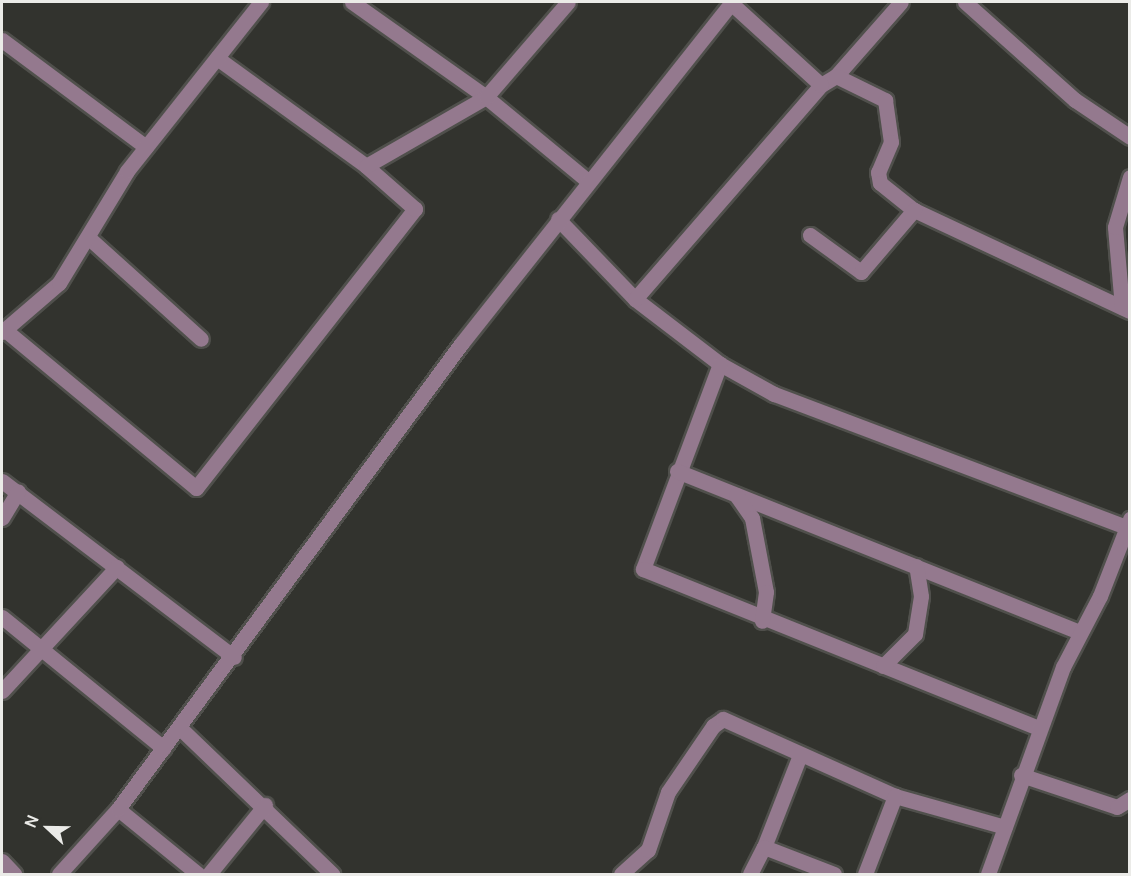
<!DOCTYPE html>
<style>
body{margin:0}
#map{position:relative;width:1131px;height:876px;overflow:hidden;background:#32332e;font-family:Manrope,sans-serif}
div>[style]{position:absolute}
.roads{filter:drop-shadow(2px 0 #50504c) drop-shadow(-2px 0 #50504c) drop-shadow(0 2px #50504c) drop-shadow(0 -2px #50504c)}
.minor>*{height:15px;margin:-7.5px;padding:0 7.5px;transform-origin:7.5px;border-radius:7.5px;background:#94798e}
span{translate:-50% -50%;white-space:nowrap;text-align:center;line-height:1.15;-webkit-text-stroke:4.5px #32332e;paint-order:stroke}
.frame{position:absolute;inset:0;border:3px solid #ebebe8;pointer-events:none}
.north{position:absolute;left:18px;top:798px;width:60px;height:60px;-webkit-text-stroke:4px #32332e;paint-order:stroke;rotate:292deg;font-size:16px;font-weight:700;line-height:24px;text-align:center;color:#ebebe8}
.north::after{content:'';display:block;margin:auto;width:21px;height:27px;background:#ebebe8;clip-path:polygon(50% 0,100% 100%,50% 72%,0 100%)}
</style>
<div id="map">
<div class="roads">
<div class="minor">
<i style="left:352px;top:2px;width:164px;rotate:35.3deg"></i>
<i style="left:486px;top:97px;width:132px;rotate:39.5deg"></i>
<i style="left:965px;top:2px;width:147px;rotate:41.7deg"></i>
<i style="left:1075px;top:100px;width:66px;rotate:33.9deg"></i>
<i style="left:2px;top:40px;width:179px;rotate:36.6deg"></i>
<i style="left:217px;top:58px;width:184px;rotate:35.9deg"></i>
<i style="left:836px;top:76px;width:98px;rotate:-48.7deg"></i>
<i style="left:821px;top:85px;width:17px;rotate:-31deg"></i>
<i style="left:836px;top:76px;width:55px;rotate:26.1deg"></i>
<i style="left:885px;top:100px;width:42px;rotate:81.9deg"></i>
<i style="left:891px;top:142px;width:33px;rotate:113deg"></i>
<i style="left:878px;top:172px;width:11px;rotate:80deg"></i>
<i style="left:880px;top:183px;width:43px;rotate:38.5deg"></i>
<i style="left:914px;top:210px;width:238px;rotate:25.1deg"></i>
<i style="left:558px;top:219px;width:111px;rotate:46.1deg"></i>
<i style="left:635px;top:299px;width:107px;rotate:37.4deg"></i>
<i style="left:720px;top:364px;width:62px;rotate:29.1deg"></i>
<i style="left:774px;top:394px;width:376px;rotate:20.7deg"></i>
<i style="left:810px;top:235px;width:63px;rotate:36deg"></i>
<i style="left:861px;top:272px;width:82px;rotate:-49.5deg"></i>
<i style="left:90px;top:239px;width:149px;rotate:42deg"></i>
<i style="left:635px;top:299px;width:284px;rotate:-49deg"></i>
<i style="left:821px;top:85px;width:122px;rotate:-137.7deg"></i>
<i style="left:1122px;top:307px;width:80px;rotate:-95deg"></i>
<i style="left:1115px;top:227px;width:52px;rotate:-73.3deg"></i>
<i style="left:5px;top:330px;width:248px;rotate:39.6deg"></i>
<i style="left:196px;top:488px;width:355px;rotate:-51.9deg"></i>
<i style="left:415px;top:209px;width:65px;rotate:-138.7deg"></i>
<i style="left:366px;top:166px;width:138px;rotate:-29.9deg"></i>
<i style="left:486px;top:97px;width:125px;rotate:-49.2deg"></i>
<i style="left:2px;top:332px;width:75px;rotate:-40.7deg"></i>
<i style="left:59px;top:283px;width:131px;rotate:-58.7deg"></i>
<i style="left:127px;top:171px;width:216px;rotate:-51.6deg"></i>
<i style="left:720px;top:364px;width:219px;rotate:110.6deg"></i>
<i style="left:643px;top:569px;width:427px;rotate:21.9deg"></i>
<i style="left:677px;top:471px;width:434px;rotate:21.8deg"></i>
<i style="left:2px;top:481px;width:291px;rotate:37.2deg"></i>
<i style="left:736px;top:495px;width:28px;rotate:55deg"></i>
<i style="left:752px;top:518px;width:75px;rotate:79.3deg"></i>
<i style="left:766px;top:592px;width:29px;rotate:98deg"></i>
<i style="left:2px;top:518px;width:31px;rotate:-59deg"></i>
<i style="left:2px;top:617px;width:208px;rotate:39.1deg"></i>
<i style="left:883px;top:666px;width:45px;rotate:-45deg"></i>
<i style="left:915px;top:634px;width:38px;rotate:-81deg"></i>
<i style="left:921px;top:596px;width:30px;rotate:-99deg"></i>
<i style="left:2px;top:691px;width:169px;rotate:-47.2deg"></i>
<i style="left:180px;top:728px;width:211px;rotate:43.8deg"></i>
<i style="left:1021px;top:775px;width:101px;rotate:18.4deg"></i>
<i style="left:1117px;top:807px;width:15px;rotate:-32deg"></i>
<i style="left:118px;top:809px;width:103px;rotate:39.1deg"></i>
<i style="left:764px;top:847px;width:99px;rotate:-68.6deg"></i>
<i style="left:2px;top:861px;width:18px;rotate:47deg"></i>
<i style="left:59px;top:874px;width:88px;rotate:-47.8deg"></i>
<i style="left:118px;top:809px;width:578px;rotate:-53.59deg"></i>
<i style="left:461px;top:344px;width:436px;rotate:-51.6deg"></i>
<i style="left:209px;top:874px;width:89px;rotate:-50.9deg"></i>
<i style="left:621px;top:874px;width:36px;rotate:-42deg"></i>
<i style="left:648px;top:850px;width:61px;rotate:-71deg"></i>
<i style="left:668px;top:792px;width:80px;rotate:-55.7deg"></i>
<i style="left:713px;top:726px;width:12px;rotate:-35deg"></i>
<i style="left:723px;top:719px;width:188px;rotate:24.1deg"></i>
<i style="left:895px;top:796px;width:114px;rotate:15.7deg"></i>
<i style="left:750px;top:874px;width:30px;rotate:-63deg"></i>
<i style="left:764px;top:847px;width:75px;rotate:21.1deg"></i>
<i style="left:865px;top:874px;width:84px;rotate:-69deg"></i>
<i style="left:988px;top:874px;width:220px;rotate:-70.1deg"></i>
<i style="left:1063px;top:667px;width:80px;rotate:-62.5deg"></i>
<i style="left:1100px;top:596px;width:83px;rotate:-68.7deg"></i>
</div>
</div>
<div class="frame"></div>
<div class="north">N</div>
</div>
